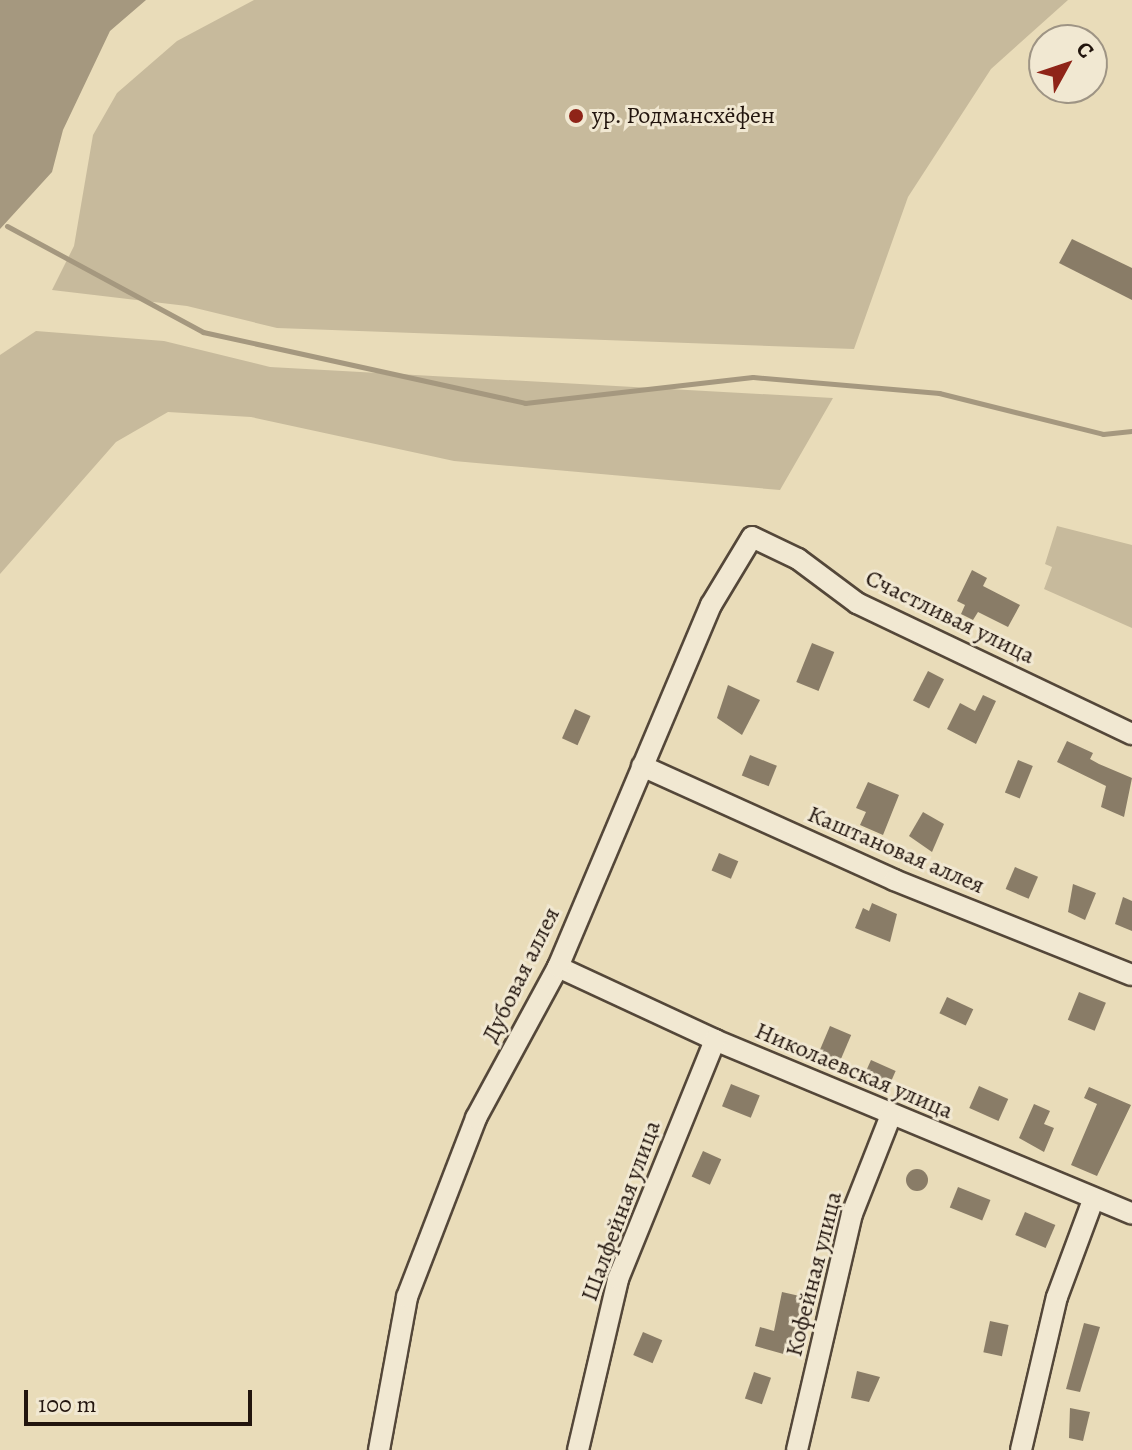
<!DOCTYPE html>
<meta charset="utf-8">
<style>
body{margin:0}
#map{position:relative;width:1132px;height:1450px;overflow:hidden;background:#e9dcb9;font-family:Alegreya,serif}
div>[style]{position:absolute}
.green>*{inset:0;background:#c7ba9c}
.water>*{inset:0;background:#a5987f}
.stream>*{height:5px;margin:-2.5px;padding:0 2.5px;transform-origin:2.5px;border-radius:2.5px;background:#a5987f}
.building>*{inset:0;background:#897c67;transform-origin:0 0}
.round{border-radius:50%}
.roads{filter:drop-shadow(2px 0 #544739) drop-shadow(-2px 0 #544739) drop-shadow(0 2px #544739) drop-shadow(0 -2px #544739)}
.minor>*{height:20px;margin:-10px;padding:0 10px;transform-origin:10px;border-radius:10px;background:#f1e8d2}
.dots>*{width:22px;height:22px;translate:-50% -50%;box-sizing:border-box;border:4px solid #f1e8d2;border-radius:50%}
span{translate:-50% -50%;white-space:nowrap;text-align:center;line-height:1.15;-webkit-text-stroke:6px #f1e8d2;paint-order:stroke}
.poi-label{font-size:24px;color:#22150e}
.left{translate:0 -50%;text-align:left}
.street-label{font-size:24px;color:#22150e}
.north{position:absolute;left:1028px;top:24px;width:80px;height:80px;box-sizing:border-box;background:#f1e8d2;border:2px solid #9e9484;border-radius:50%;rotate:50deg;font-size:22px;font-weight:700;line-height:32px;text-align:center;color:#22150e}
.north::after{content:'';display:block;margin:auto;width:28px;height:36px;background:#8f2418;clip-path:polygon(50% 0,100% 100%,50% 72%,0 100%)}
.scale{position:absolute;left:24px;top:1390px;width:228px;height:36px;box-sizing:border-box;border:4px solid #22150e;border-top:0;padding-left:10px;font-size:24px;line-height:28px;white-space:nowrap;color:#22150e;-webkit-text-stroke:6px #f1e8d2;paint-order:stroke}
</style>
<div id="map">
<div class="green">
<i style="clip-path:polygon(254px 0,1068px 0,991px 69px,908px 197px,854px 349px,277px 328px,187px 306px,52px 290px,74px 246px,93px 135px,117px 93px,177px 41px)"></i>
<i style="clip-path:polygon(36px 331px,164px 341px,270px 367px,833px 398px,780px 490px,454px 461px,251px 417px,168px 412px,116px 442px,0 574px,0 355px)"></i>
<i style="clip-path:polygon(1057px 526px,1132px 545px,1132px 628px,1044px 589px,1052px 567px,1045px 564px)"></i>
</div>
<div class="water">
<i style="clip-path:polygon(0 0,146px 0,110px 31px,63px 130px,52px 172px,0 229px)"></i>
</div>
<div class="stream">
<i style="left:7px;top:226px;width:223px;rotate:28.4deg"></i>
<i style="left:203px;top:332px;width:330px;rotate:12.4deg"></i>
<i style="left:525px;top:403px;width:229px;rotate:-6.5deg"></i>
<i style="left:753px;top:377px;width:187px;rotate:4.9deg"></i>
<i style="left:939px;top:393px;width:169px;rotate:14deg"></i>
<i style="left:1103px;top:434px;width:29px;rotate:-6deg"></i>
</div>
<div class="building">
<i style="clip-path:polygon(1072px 239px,1132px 268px,1132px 300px,1059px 263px)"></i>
<i style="clip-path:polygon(972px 570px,987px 578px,983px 586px,1020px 605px,1008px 627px,978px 612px,973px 620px,961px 614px,965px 605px,957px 601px)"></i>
<i style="left:812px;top:643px;width:24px;height:42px;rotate:22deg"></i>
<i style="left:928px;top:671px;width:18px;height:33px;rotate:27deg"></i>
<i style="clip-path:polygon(728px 685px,760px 700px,742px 735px,717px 718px)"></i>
<i style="clip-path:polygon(983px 695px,996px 701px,976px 744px,947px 729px,960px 703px,975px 711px)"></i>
<i style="left:575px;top:709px;width:17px;height:32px;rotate:24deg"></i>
<i style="clip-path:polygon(1067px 741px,1093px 753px,1090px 759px,1099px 764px,1132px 778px,1124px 817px,1101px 807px,1106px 786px,1057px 762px)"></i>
<i style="left:750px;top:755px;width:29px;height:22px;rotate:22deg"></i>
<i style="left:1018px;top:760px;width:16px;height:35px;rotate:22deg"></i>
<i style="clip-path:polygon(868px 782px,899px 795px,883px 835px,860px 825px,866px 812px,856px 808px)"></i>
<i style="clip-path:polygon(923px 812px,944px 824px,932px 852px,909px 836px)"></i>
<i style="left:719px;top:853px;width:21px;height:19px;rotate:23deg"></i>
<i style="left:1015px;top:867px;width:25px;height:24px;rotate:23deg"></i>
<i style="clip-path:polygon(1073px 884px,1096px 893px,1085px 920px,1068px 912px)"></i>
<i style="clip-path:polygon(1123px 897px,1132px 901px,1132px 931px,1115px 924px)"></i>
<i style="clip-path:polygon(872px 903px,897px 914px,890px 942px,855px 928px,863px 908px,869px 911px)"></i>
<i style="left:1079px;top:992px;width:29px;height:30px;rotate:22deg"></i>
<i style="left:947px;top:997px;width:29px;height:18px;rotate:25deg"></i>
<i style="left:830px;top:1026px;width:23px;height:33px;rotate:23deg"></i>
<i style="left:871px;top:1060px;width:27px;height:20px;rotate:24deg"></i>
<i style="left:731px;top:1084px;width:31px;height:24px;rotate:22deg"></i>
<i style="left:979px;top:1086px;width:32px;height:24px;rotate:24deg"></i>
<i style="clip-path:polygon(1089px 1087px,1131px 1105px,1097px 1176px,1071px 1165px,1097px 1104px,1084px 1098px)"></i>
<i style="clip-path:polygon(1034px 1104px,1050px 1111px,1044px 1124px,1054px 1128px,1044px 1152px,1019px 1138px)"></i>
<i style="left:703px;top:1151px;width:20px;height:28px;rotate:24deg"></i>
<i class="round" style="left:906px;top:1169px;width:22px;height:22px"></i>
<i style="left:958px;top:1187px;width:35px;height:22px;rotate:22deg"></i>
<i style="left:1025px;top:1212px;width:33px;height:25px;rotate:23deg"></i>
<i style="clip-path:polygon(782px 1292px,804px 1297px,787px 1355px,755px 1346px,760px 1327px,774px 1331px)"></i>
<i style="left:990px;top:1321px;width:19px;height:32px;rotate:12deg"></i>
<i style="clip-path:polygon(1084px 1323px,1100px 1327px,1080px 1392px,1066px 1389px)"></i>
<i style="left:643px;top:1332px;width:21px;height:25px;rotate:23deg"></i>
<i style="clip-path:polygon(857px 1371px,880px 1377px,869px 1402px,851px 1398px)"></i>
<i style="left:754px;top:1372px;width:18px;height:28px;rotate:19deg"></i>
<i style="clip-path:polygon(1070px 1408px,1090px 1412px,1083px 1441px,1069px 1438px)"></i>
</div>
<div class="roads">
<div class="minor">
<i style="left:642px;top:766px;width:277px;rotate:24.3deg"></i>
<i style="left:894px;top:880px;width:256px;rotate:21.8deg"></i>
<i style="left:558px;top:967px;width:173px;rotate:24.9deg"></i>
<i style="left:715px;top:1040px;width:452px;rotate:22.6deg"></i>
<i style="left:379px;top:1450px;width:156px;rotate:-79.6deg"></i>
<i style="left:407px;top:1297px;width:192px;rotate:-68.9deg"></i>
<i style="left:476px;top:1118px;width:172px;rotate:-61.5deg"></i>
<i style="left:558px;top:967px;width:393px;rotate:-67.1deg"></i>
<i style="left:711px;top:605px;width:79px;rotate:-58.9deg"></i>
<i style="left:752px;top:537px;width:51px;rotate:25.6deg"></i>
<i style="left:798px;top:559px;width:74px;rotate:36.7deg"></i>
<i style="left:857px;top:603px;width:305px;rotate:25.5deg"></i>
<i style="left:578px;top:1450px;width:176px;rotate:-76.8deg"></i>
<i style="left:618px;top:1279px;width:258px;rotate:-67.9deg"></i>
<i style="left:797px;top:1450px;width:242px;rotate:-76.9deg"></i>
<i style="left:852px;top:1214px;width:106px;rotate:-68.5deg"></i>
<i style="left:1021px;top:1450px;width:157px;rotate:-76.8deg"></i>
<i style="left:1057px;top:1297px;width:103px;rotate:-69.6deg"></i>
</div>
</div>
<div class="dots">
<i style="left:576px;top:116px;background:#8f2418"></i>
</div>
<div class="poi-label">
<span class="left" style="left:592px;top:116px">ур. Родмансхёфен</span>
</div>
<div class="street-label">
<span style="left:950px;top:617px;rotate:26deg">Счастливая улица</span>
<span style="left:896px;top:850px;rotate:23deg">Каштановая аллея</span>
<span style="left:521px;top:975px;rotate:-64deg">Дубовая аллея</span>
<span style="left:854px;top:1071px;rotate:23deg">Николаевская улица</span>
<span style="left:621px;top:1211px;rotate:-70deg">Шалфейная улица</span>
<span style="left:814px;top:1274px;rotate:-76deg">Кофейная улица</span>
</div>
<div class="north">С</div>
<div class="scale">100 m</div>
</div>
